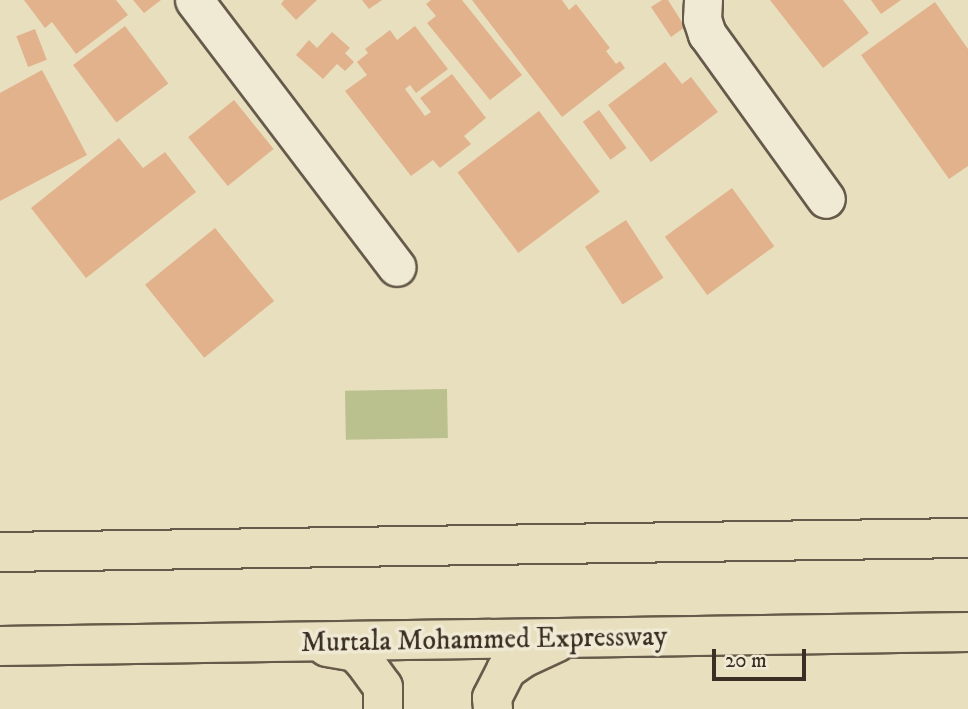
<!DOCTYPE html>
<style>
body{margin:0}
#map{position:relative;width:968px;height:709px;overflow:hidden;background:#e8dfbe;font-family:"IM FELL DW Pica",serif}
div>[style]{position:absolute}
.green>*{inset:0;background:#bac18f;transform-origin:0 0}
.building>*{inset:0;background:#e2b28d;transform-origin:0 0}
.roads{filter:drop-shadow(2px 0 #665a4a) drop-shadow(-2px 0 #665a4a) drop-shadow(0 2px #665a4a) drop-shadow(0 -2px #665a4a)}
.minor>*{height:37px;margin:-18.5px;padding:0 18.5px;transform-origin:18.5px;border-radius:18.5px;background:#f0ead5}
.trunk>*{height:38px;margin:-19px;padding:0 19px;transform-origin:19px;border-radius:19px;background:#e8dfbe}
.motorway>*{height:38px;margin:-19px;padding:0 19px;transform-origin:19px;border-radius:19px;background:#e8dfbe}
span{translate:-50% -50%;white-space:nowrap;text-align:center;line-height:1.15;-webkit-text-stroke:7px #f0ead5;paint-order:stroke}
.street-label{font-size:28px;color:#3b2e23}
.scale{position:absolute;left:712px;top:649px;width:94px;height:32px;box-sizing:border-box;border:4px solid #3b2e23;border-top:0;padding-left:9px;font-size:21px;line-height:24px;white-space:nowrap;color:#3b2e23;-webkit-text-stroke:5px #f0ead5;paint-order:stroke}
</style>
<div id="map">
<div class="green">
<i style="left:447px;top:389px;width:49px;height:102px;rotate:89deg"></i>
</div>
<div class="building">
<i style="clip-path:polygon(24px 0,116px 0,128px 15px,76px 54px,52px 22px,45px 28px)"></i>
<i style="clip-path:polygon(133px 0,161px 0,144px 13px)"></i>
<i style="clip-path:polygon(284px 0,317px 0,296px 20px,281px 4px)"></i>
<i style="clip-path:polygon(362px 0,382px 0,369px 9px)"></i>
<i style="clip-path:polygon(431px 0,462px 0,522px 75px,490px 100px,427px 23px,436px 16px,426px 4px)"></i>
<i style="clip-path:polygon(472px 0,562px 0,569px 10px,576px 4px,610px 48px,606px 51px,616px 64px,620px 61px,625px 68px,562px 117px)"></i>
<i style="clip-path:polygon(662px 0,668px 0,685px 27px,671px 37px,651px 7px)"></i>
<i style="clip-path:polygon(770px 0,843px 0,869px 33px,823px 68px)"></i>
<i style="clip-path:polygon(871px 0,901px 0,881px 14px)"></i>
<i style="clip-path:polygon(935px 2px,968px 49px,968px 166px,949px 179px,861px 55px)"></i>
<i style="left:125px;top:26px;width:72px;height:65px;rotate:53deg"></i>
<i style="clip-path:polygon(415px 26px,448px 69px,416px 93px,410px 85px,405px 89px,425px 116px,431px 112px,420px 98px,452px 74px,486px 118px,464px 136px,471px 144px,440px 168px,433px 160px,411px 176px,345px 91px,367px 75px,357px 62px,368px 53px,365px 49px,390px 30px,397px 40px)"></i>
<i style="left:35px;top:29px;width:33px;height:20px;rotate:69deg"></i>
<i style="clip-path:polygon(332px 32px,350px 48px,345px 53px,354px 62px,345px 71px,337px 64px,323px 79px,296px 55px,309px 40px,317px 48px)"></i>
<i style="clip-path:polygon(665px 62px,682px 84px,691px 77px,718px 112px,651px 162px,608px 105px)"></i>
<i style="clip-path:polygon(42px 70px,87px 155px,0 201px,0 93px)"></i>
<i style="left:234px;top:100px;width:63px;height:59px;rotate:51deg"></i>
<i style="left:599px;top:110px;width:47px;height:20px;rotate:54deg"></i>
<i style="left:539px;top:111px;width:101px;height:102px;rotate:53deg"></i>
<i style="clip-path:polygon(119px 138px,143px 168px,165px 152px,196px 192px,86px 278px,31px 208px)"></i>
<i style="left:732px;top:188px;width:72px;height:83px;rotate:54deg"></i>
<i style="left:626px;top:220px;width:69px;height:49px;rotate:57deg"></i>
<i style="left:215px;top:228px;width:94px;height:90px;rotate:51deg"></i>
</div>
<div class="roads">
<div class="minor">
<i style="left:194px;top:0;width:335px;rotate:52.8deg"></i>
<i style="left:703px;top:0;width:19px;rotate:93deg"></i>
<i style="left:702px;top:19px;width:16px;rotate:72deg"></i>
<i style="left:707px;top:34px;width:203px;rotate:54.2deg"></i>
</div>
<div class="trunk">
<i style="left:0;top:552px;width:968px;rotate:-0.83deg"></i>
</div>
<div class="motorway">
<i style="left:0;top:646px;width:968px;rotate:-0.83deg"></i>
<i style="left:327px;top:647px;width:28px;rotate:10deg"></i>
<i style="left:355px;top:652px;width:13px;rotate:45deg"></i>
<i style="left:364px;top:661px;width:32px;rotate:54deg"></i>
<i style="left:383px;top:687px;width:22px;rotate:90deg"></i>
<i style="left:493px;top:709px;width:11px;rotate:-95deg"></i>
<i style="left:492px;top:698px;width:31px;rotate:-63deg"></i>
<i style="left:506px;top:670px;width:21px;rotate:-35deg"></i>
<i style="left:523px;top:658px;width:38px;rotate:-25deg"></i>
</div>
</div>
<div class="street-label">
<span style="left:484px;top:640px;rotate:-1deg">Murtala Mohammed Expressway</span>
</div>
<div class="scale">20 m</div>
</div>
